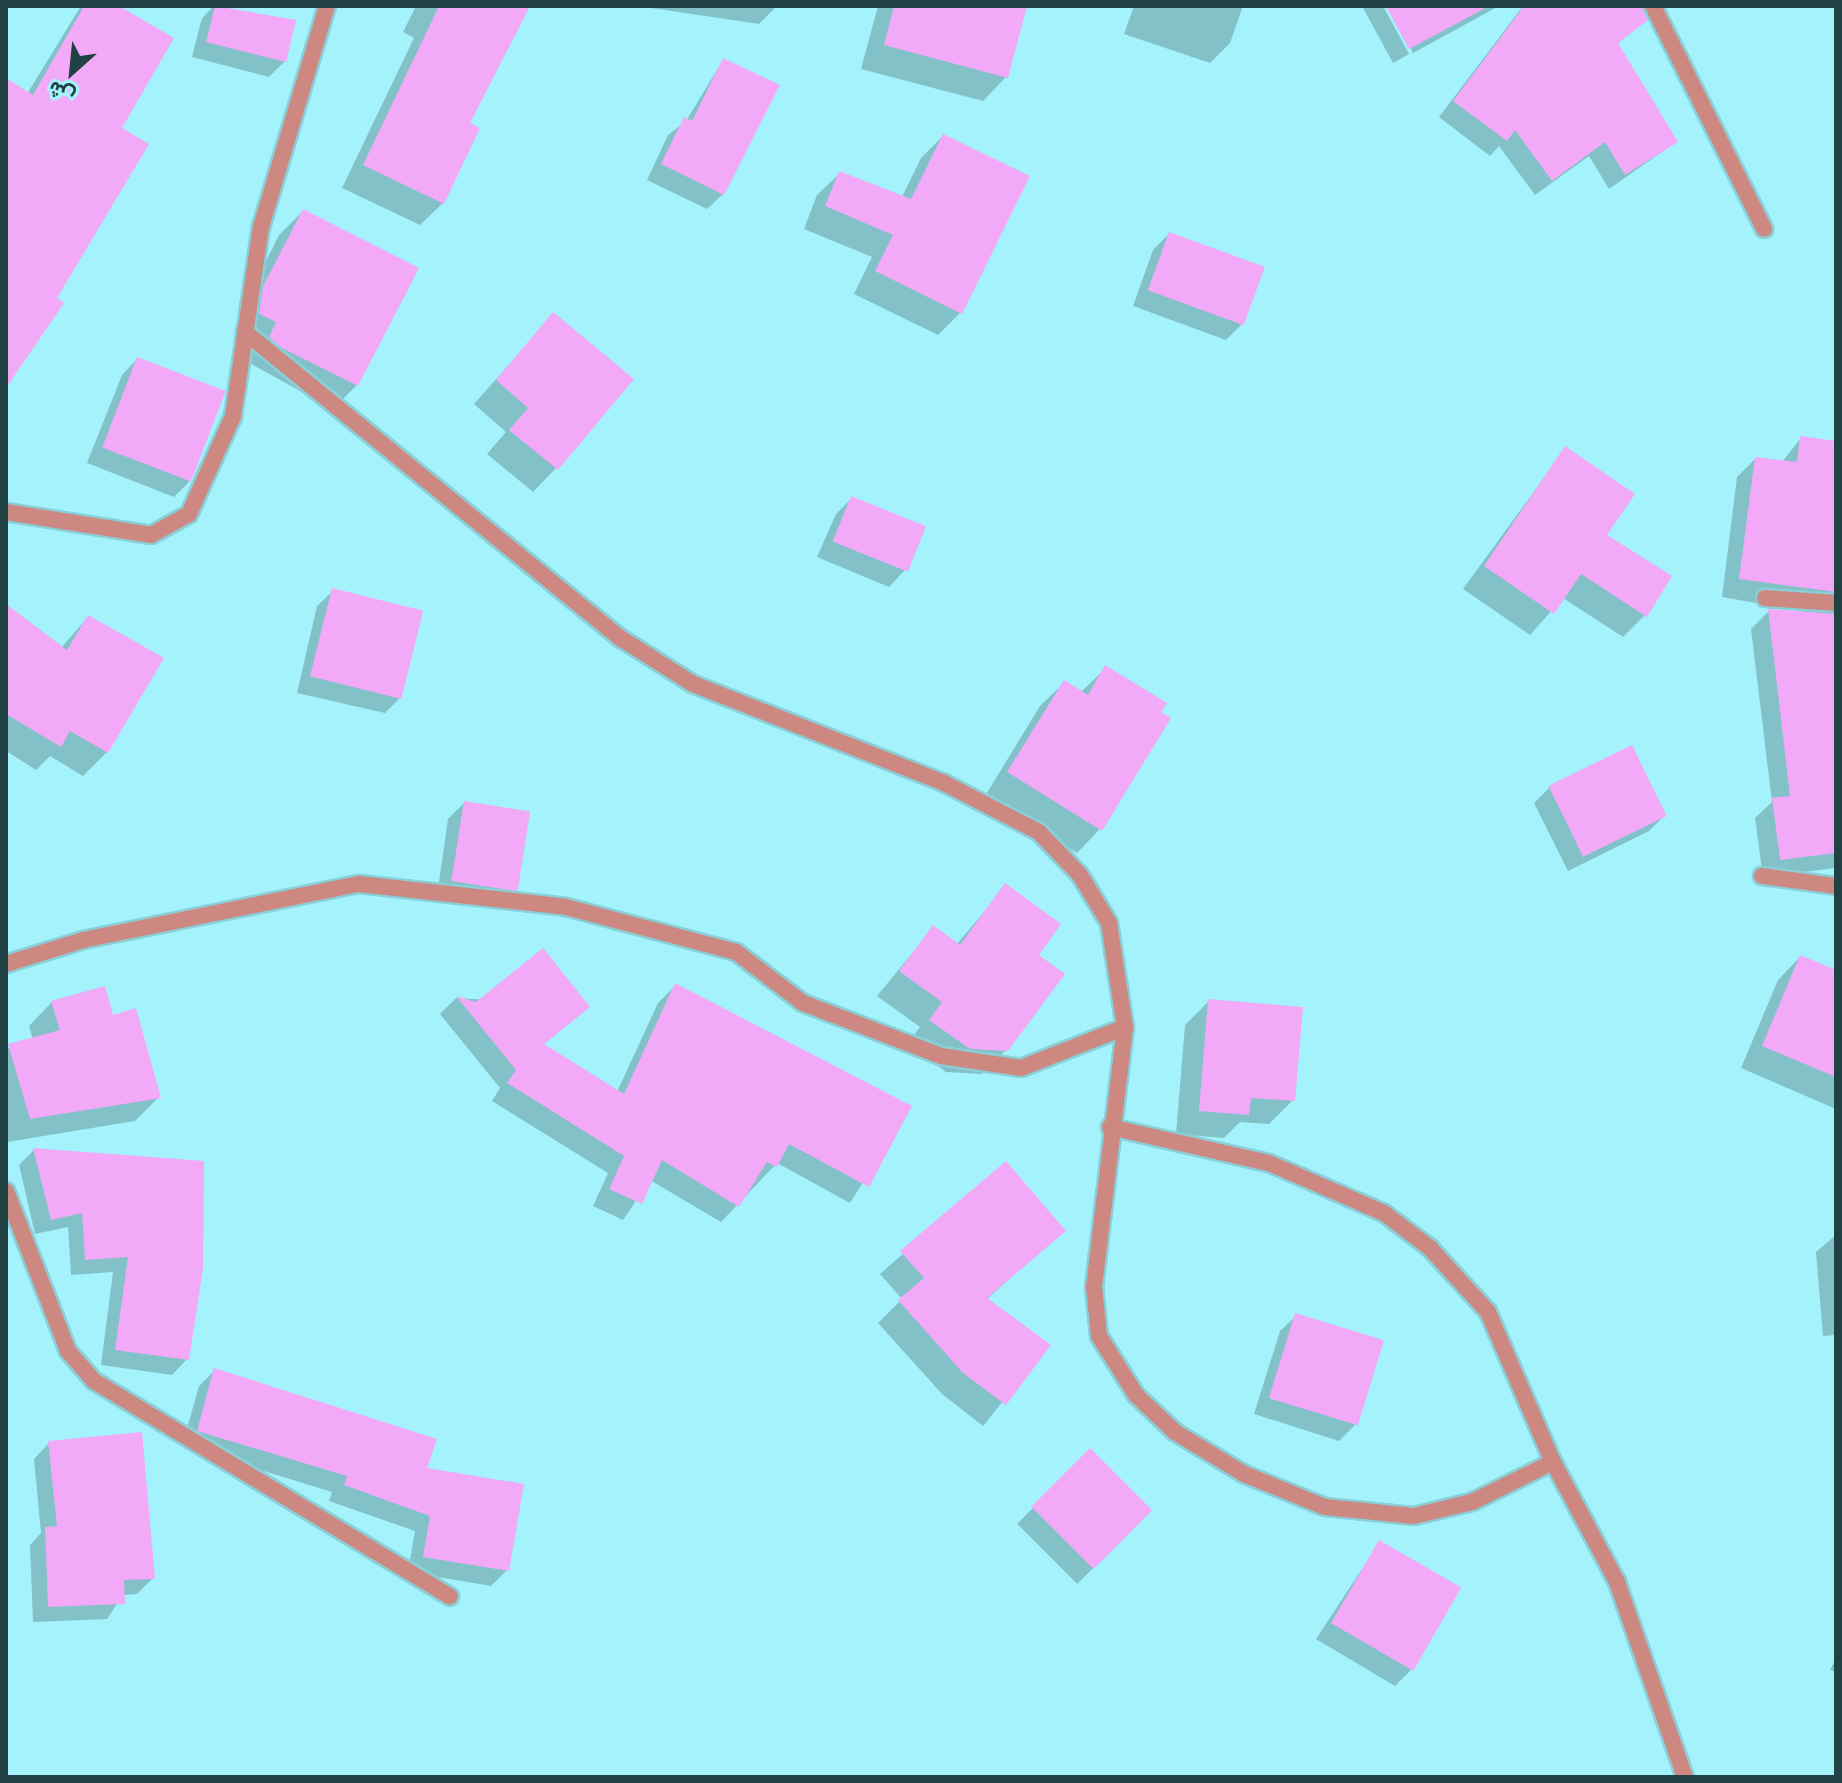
<!DOCTYPE html>
<meta charset="utf-8">
<style>
body{margin:0}
#map{position:relative;width:1842px;height:1783px;overflow:hidden;background:#a4f2fb;font-family:"PT Sans",Vazirmatn,sans-serif}
div>[style]{position:absolute}
.shadow>*{inset:0;background:#0003;transform-origin:0 0}
.building>*{inset:0;background:#f2a9f7;transform-origin:0 0}
.roads{filter:drop-shadow(2px 0 #8acfd7) drop-shadow(-2px 0 #8acfd7) drop-shadow(0 2px #8acfd7) drop-shadow(0 -2px #8acfd7)}
.minor>*{height:16px;margin:-8px;padding:0 8px;transform-origin:8px;border-radius:8px;background:#cd8882}
span{translate:-50% -50%;white-space:nowrap;text-align:center;line-height:1.15;-webkit-text-stroke:6px #a4f2fb;paint-order:stroke}
.frame{position:absolute;inset:0;border:8px solid #214245;pointer-events:none}
.north{position:absolute;left:32px;top:32px;width:80px;height:80px;-webkit-text-stroke:6px #a4f2fb;paint-order:stroke;rotate:207deg;font-size:22px;font-weight:700;line-height:32px;text-align:center;color:#214245}
.north::after{content:'';display:block;margin:auto;width:28px;height:36px;background:#214245;clip-path:polygon(50% 0,100% 100%,50% 72%,0 100%)}
</style>
<div id="map">
<div class="shadow">
<i style="clip-path:polygon(81px 6px,115px 6px,119px 128px,6px 382px,6px 81px,27px 94px)"></i>
<i style="clip-path:polygon(214px 6px,294px 21px,285px 61px,269px 77px,192px 57px,202px 18px)"></i>
<i style="clip-path:polygon(416px 6px,528px 6px,468px 124px,443px 203px,420px 225px,342px 188px,414px 38px,403px 32px)"></i>
<i style="clip-path:polygon(638px 6px,777px 6px,759px 24px)"></i>
<i style="clip-path:polygon(878px 6px,1025px 6px,1006px 77px,983px 101px,861px 69px)"></i>
<i style="clip-path:polygon(1134px 6px,1243px 6px,1230px 43px,1210px 63px,1124px 34px)"></i>
<i style="clip-path:polygon(1362px 6px,1383px 6px,1409px 54px,1393px 63px)"></i>
<i style="clip-path:polygon(1388px 6px,1499px 6px,1413px 53px)"></i>
<i style="clip-path:polygon(1523px 6px,1655px 6px,1617px 45px,1676px 142px,1609px 189px,1589px 156px,1535px 195px,1499px 146px,1490px 156px,1439px 117px)"></i>
<i style="clip-path:polygon(723px 60px,723px 194px,707px 209px,647px 180px,668px 135px,686px 121px)"></i>
<i style="clip-path:polygon(943px 136px,960px 313px,938px 335px,854px 294px,872px 257px,804px 229px,817px 195px,840px 173px,902px 197px,921px 158px)"></i>
<i style="clip-path:polygon(303px 211px,357px 385px,333px 409px,246px 361px,254px 346px,241px 311px,279px 235px)"></i>
<i style="clip-path:polygon(1169px 234px,1242px 324px,1226px 340px,1133px 306px,1153px 250px)"></i>
<i style="clip-path:polygon(553px 315px,556px 468px,533px 492px,487px 454px,506px 432px,474px 404px)"></i>
<i style="clip-path:polygon(137px 359px,189px 482px,174px 497px,87px 463px,122px 375px)"></i>
<i style="clip-path:polygon(1801px 438px,1836px 443px,1836px 868px,1763px 877px,1755px 818px,1772px 802px,1751px 629px,1769px 611px,1824px 615px,1722px 597px,1737px 477px,1755px 459px,1782px 462px)"></i>
<i style="clip-path:polygon(1565px 449px,1645px 615px,1623px 637px,1563px 598px,1530px 635px,1463px 589px)"></i>
<i style="clip-path:polygon(852px 498px,904px 571px,889px 587px,817px 557px,836px 514px)"></i>
<i style="clip-path:polygon(333px 591px,401px 697px,385px 713px,297px 693px,317px 606px)"></i>
<i style="clip-path:polygon(6px 606px,61px 648px,88px 617px,107px 752px,83px 776px,50px 756px,36px 770px,6px 751px)"></i>
<i style="clip-path:polygon(1106px 668px,1100px 829px,1077px 853px,985px 796px,1040px 706px,1064px 683px,1082px 691px)"></i>
<i style="clip-path:polygon(1549px 788px,1665px 815px,1649px 831px,1568px 871px,1534px 803px)"></i>
<i style="clip-path:polygon(464px 803px,516px 890px,501px 905px,437px 896px,448px 819px)"></i>
<i style="clip-path:polygon(1006px 886px,1036px 955px,1006px 1050px,982px 1074px,946px 1072px,907px 1044px,920px 1027px,877px 996px,933px 928px,956px 945px)"></i>
<i style="clip-path:polygon(1800px 957px,1836px 972px,1836px 1109px,1741px 1068px,1778px 980px)"></i>
<i style="clip-path:polygon(675px 986px,910px 1107px,850px 1203px,777px 1163px,721px 1222px,650px 1180px,623px 1220px,593px 1206px,608px 1173px,492px 1101px,500px 1088px,440px 1014px,456px 998px,588px 1006px,543px 1045px,617px 1092px,658px 1003px)"></i>
<i style="clip-path:polygon(1209px 1001px,1293px 1100px,1269px 1124px,1240px 1122px,1224px 1138px,1176px 1134px,1185px 1025px)"></i>
<i style="clip-path:polygon(52px 1002px,111px 1017px,159px 1097px,135px 1121px,7px 1142px,6px 1049px,33px 1040px,29px 1026px)"></i>
<i style="clip-path:polygon(34px 1150px,202px 1163px,187px 1359px,172px 1375px,101px 1365px,113px 1272px,71px 1275px,68px 1227px,35px 1234px,19px 1165px)"></i>
<i style="clip-path:polygon(1006px 1163px,1063px 1231px,986px 1300px,1048px 1345px,983px 1426px,942px 1394px,878px 1323px,902px 1299px,880px 1274px)"></i>
<i style="clip-path:polygon(1836px 1235px,1836px 1335px,1823px 1336px,1816px 1252px)"></i>
<i style="clip-path:polygon(1296px 1316px,1355px 1425px,1339px 1441px,1254px 1414px,1280px 1331px)"></i>
<i style="clip-path:polygon(215px 1370px,425px 1469px,507px 1570px,491px 1586px,408px 1572px,415px 1531px,329px 1501px,332px 1492px,182px 1446px,199px 1386px)"></i>
<i style="clip-path:polygon(49px 1443px,153px 1578px,137px 1594px,123px 1595px,107px 1619px,33px 1622px,30px 1545px,41px 1533px,34px 1459px)"></i>
<i style="left:1090px;top:1451px;width:85px;height:103px;rotate:45deg"></i>
<i style="clip-path:polygon(1379px 1543px,1411px 1670px,1395px 1686px,1316px 1639px)"></i>
<i style="clip-path:polygon(1836px 1658px,1836px 1672px,1830px 1670px)"></i>
</div>
<div class="building">
<i style="clip-path:polygon(84px 6px,119px 6px,174px 38px,122px 128px,149px 144px,57px 298px,64px 303px,6px 388px,6px 78px,33px 95px)"></i>
<i style="clip-path:polygon(215px 6px,296px 20px,286px 62px,206px 42px)"></i>
<i style="clip-path:polygon(439px 6px,530px 6px,470px 123px,480px 128px,444px 204px,363px 165px)"></i>
<i style="clip-path:polygon(894px 6px,1027px 6px,1008px 78px,884px 45px)"></i>
<i style="clip-path:polygon(1386px 6px,1489px 6px,1409px 49px)"></i>
<i style="clip-path:polygon(1524px 6px,1642px 6px,1648px 20px,1618px 43px,1678px 142px,1625px 175px,1605px 142px,1552px 181px,1515px 130px,1507px 141px,1453px 101px)"></i>
<i style="clip-path:polygon(723px 58px,780px 85px,724px 195px,661px 164px,684px 117px,692px 121px)"></i>
<i style="clip-path:polygon(943px 134px,1030px 176px,962px 314px,875px 271px,893px 235px,825px 206px,839px 171px,911px 199px)"></i>
<i style="clip-path:polygon(303px 209px,419px 268px,358px 386px,280px 347px,269px 337px,276px 322px,259px 314px,263px 286px)"></i>
<i style="left:1169px;top:232px;width:102px;height:62px;rotate:20deg"></i>
<i style="clip-path:polygon(553px 312px,634px 379px,558px 470px,509px 430px,528px 408px,496px 380px)"></i>
<i style="left:137px;top:357px;width:95px;height:97px;rotate:21deg"></i>
<i style="clip-path:polygon(1800px 436px,1836px 441px,1836px 592px,1739px 579px,1755px 457px,1797px 462px)"></i>
<i style="clip-path:polygon(1565px 446px,1635px 494px,1607px 535px,1672px 576px,1647px 617px,1581px 574px,1554px 614px,1484px 566px)"></i>
<i style="left:851px;top:496px;width:81px;height:49px;rotate:22deg"></i>
<i style="left:332px;top:588px;width:94px;height:91px;rotate:14deg"></i>
<i style="clip-path:polygon(6px 604px,67px 650px,88px 615px,164px 658px,108px 753px,70px 731px,61px 747px,6px 714px)"></i>
<i style="clip-path:polygon(1768px 609px,1836px 614px,1836px 853px,1780px 860px,1772px 798px,1790px 796px)"></i>
<i style="clip-path:polygon(1105px 665px,1167px 703px,1161px 712px,1171px 718px,1102px 831px,1007px 772px,1064px 680px,1088px 695px)"></i>
<i style="left:1632px;top:745px;width:79px;height:93px;rotate:64deg"></i>
<i style="left:464px;top:801px;width:67px;height:81px;rotate:9deg"></i>
<i style="clip-path:polygon(1005px 883px,1061px 924px,1039px 955px,1065px 974px,1008px 1051px,970px 1049px,929px 1020px,942px 1002px,899px 971px,933px 925px,960px 945px)"></i>
<i style="clip-path:polygon(543px 948px,590px 1007px,544px 1044px,624px 1094px,675px 983px,912px 1106px,869px 1187px,789px 1144px,777px 1167px,767px 1162px,739px 1207px,662px 1160px,642px 1204px,609px 1189px,624px 1156px,507px 1083px,516px 1070px,456px 996px,476px 1002px)"></i>
<i style="clip-path:polygon(1800px 955px,1836px 970px,1836px 1077px,1762px 1046px)"></i>
<i style="clip-path:polygon(105px 986px,113px 1015px,136px 1008px,161px 1098px,30px 1119px,8px 1044px,60px 1030px,51px 1001px)"></i>
<i style="clip-path:polygon(1208px 999px,1303px 1007px,1295px 1101px,1251px 1098px,1249px 1115px,1199px 1111px)"></i>
<i style="clip-path:polygon(33px 1148px,204px 1161px,203px 1268px,189px 1360px,115px 1350px,128px 1257px,85px 1260px,82px 1213px,51px 1220px)"></i>
<i style="clip-path:polygon(1006px 1161px,1066px 1231px,987px 1298px,1051px 1345px,1006px 1405px,963px 1373px,898px 1300px,924px 1278px,900px 1251px)"></i>
<i style="left:1295px;top:1313px;width:93px;height:89px;rotate:17deg"></i>
<i style="clip-path:polygon(214px 1368px,437px 1439px,427px 1468px,524px 1484px,509px 1571px,423px 1557px,430px 1516px,344px 1485px,347px 1476px,197px 1431px)"></i>
<i style="clip-path:polygon(142px 1432px,155px 1579px,124px 1580px,125px 1604px,48px 1607px,45px 1527px,57px 1526px,48px 1441px)"></i>
<i style="left:1090px;top:1448px;width:88px;height:83px;rotate:45deg"></i>
<i style="left:1379px;top:1540px;width:95px;height:96px;rotate:30deg"></i>
</div>
<div class="roads">
<div class="minor">
<i style="left:1653px;top:6px;width:249px;rotate:63.5deg"></i>
<i style="left:245px;top:332px;width:486px;rotate:39.2deg"></i>
<i style="left:622px;top:639px;width:84px;rotate:32.4deg"></i>
<i style="left:693px;top:684px;width:270px;rotate:21.5deg"></i>
<i style="left:944px;top:783px;width:107px;rotate:27.3deg"></i>
<i style="left:1039px;top:832px;width:59px;rotate:46.4deg"></i>
<i style="left:1080px;top:875px;width:56px;rotate:58.9deg"></i>
<i style="left:1109px;top:923px;width:105px;rotate:81.3deg"></i>
<i style="left:1125px;top:1027px;width:262px;rotate:96.8deg"></i>
<i style="left:1094px;top:1287px;width:49px;rotate:84.2deg"></i>
<i style="left:1099px;top:1336px;width:70px;rotate:57.9deg"></i>
<i style="left:1136px;top:1395px;width:54px;rotate:43.5deg"></i>
<i style="left:1175px;top:1432px;width:81px;rotate:31.3deg"></i>
<i style="left:1244px;top:1474px;width:87px;rotate:22.2deg"></i>
<i style="left:1325px;top:1507px;width:89px;rotate:5.8deg"></i>
<i style="left:1414px;top:1516px;width:60px;rotate:-13.6deg"></i>
<i style="left:1472px;top:1502px;width:90px;rotate:-26.3deg"></i>
<i style="left:6px;top:512px;width:147px;rotate:9deg"></i>
<i style="left:151px;top:535px;width:43px;rotate:-28.9deg"></i>
<i style="left:189px;top:514px;width:107px;rotate:-65.8deg"></i>
<i style="left:233px;top:416px;width:191px;rotate:-81.6deg"></i>
<i style="left:261px;top:227px;width:231px;rotate:-73.4deg"></i>
<i style="left:1765px;top:598px;width:71px;rotate:4deg"></i>
<i style="left:1762px;top:876px;width:75px;rotate:7.7deg"></i>
<i style="left:6px;top:964px;width:81px;rotate:-17.3deg"></i>
<i style="left:83px;top:940px;width:282px;rotate:-11.5deg"></i>
<i style="left:359px;top:884px;width:208px;rotate:6.3deg"></i>
<i style="left:566px;top:907px;width:176px;rotate:14.8deg"></i>
<i style="left:736px;top:952px;width:84px;rotate:37.3deg"></i>
<i style="left:803px;top:1003px;width:148px;rotate:21deg"></i>
<i style="left:941px;top:1056px;width:81px;rotate:8.5deg"></i>
<i style="left:1021px;top:1068px;width:112px;rotate:-21.5deg"></i>
<i style="left:1110px;top:1127px;width:163px;rotate:12.8deg"></i>
<i style="left:1269px;top:1163px;width:125px;rotate:23.5deg"></i>
<i style="left:1384px;top:1213px;width:58px;rotate:37.3deg"></i>
<i style="left:1430px;top:1248px;width:86px;rotate:47.8deg"></i>
<i style="left:1488px;top:1312px;width:163px;rotate:66.6deg"></i>
<i style="left:1553px;top:1462px;width:136px;rotate:61.9deg"></i>
<i style="left:1617px;top:1582px;width:207px;rotate:70.8deg"></i>
<i style="left:6px;top:1191px;width:172px;rotate:68.8deg"></i>
<i style="left:68px;top:1351px;width:40px;rotate:49deg"></i>
<i style="left:94px;top:1381px;width:416px;rotate:31.2deg"></i>
</div>
</div>
<div class="frame"></div>
<div class="north">ش</div>
</div>
